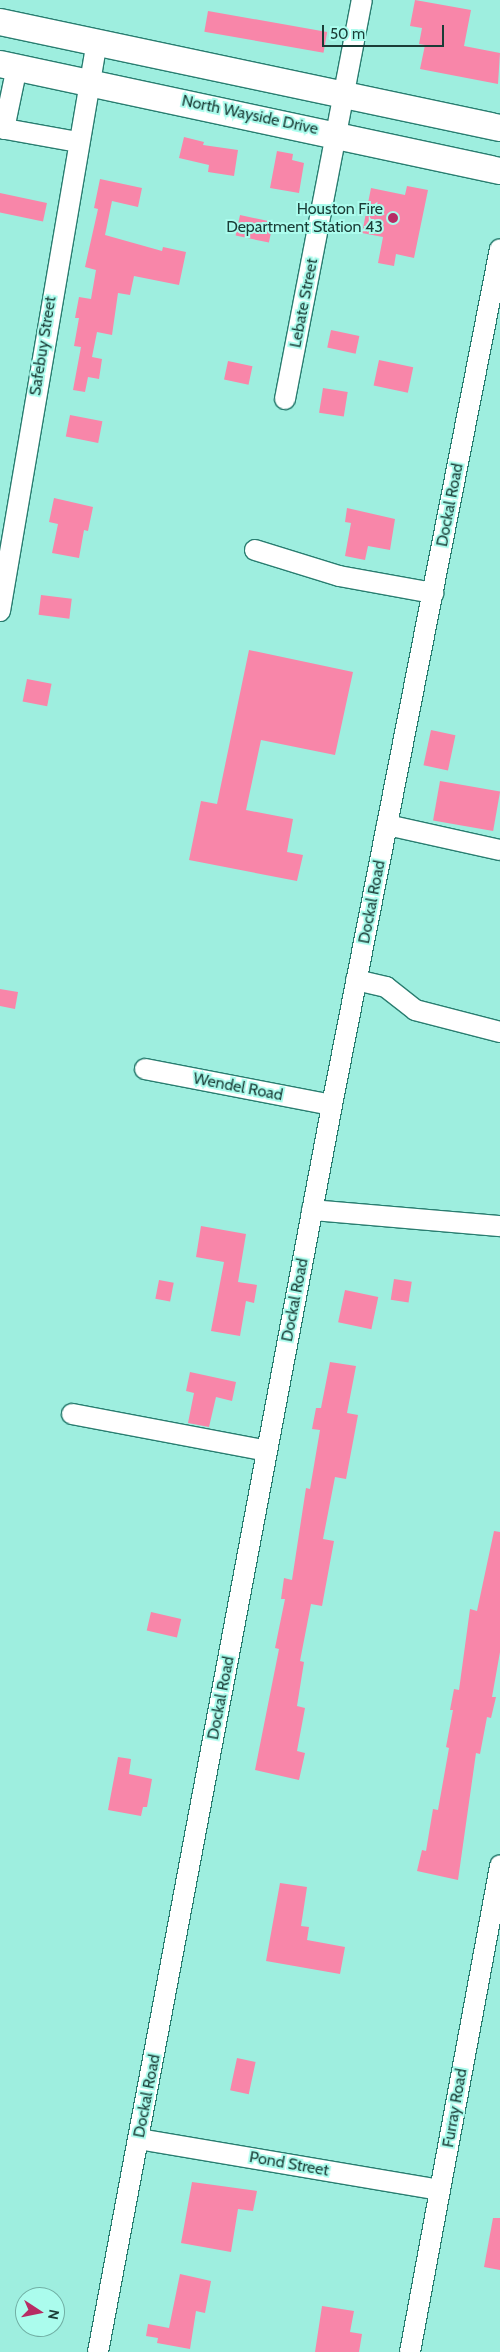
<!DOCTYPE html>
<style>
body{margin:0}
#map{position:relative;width:500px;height:2352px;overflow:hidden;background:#9eeedf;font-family:Cabin,sans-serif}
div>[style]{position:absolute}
.building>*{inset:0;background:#f886a9;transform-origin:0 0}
.roads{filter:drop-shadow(1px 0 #297d70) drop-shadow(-1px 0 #297d70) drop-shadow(0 1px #297d70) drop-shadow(0 -1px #297d70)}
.minor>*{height:20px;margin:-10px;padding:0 10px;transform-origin:10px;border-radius:10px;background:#fff}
.major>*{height:26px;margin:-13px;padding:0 13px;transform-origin:13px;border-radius:13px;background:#fff}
.dots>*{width:14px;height:14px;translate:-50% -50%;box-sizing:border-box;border:2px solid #abfced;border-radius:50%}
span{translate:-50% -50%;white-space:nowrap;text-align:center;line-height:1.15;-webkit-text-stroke:4px #abfced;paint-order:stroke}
.street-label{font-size:16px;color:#1a3c36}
.poi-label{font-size:16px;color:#1a3c36}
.right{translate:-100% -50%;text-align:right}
.north{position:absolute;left:15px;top:2287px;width:50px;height:50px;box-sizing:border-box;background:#abfced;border:1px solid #71afa4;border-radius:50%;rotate:101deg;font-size:14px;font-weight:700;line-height:20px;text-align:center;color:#1a3c36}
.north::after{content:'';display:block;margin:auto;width:18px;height:22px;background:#b72c64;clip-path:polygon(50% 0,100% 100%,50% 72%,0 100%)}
.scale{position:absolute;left:322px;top:25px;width:122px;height:22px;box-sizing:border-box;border:2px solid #1a3c36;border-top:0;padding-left:6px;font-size:15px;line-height:18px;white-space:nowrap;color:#1a3c36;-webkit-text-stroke:4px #abfced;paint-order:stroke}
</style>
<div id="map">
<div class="building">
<i style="clip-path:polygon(415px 0,471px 10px,464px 46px,500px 53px,498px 84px,420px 69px,425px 45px,419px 44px,422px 28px,410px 26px)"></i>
<i style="left:208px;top:11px;width:121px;height:21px;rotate:10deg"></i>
<i style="clip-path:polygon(184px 137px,204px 142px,203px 145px,238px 150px,234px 176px,208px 172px,209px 165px,179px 158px)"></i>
<i style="clip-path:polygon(277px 151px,293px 154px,292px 160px,304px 163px,299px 193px,270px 188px)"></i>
<i style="clip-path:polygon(100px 179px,142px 188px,138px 207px,112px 201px,105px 235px,162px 251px,163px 247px,186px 252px,179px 285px,134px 276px,130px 295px,118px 293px,112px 335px,97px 332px,92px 357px,102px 359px,99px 379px,88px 377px,85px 392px,73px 390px,81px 347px,74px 346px,79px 318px,75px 318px,79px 297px,91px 299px,96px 270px,85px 267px,98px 209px,94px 208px)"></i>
<i style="clip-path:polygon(407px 186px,428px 190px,414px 258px,396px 254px,394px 266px,378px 263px,383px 237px,362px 233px,371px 188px,405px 195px)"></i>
<i style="left:0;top:193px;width:48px;height:19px;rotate:12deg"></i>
<i style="left:240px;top:215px;width:34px;height:21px;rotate:12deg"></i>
<i style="left:331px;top:330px;width:29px;height:18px;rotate:12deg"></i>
<i style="left:379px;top:360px;width:35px;height:26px;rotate:12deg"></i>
<i style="left:228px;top:361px;width:25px;height:19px;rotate:12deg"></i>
<i style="left:323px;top:388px;width:25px;height:25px;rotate:9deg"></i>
<i style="left:70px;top:415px;width:33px;height:22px;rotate:11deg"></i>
<i style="clip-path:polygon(54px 498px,93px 507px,88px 531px,84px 530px,79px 558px,52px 553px,58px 524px,49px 522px)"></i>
<i style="clip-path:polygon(347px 508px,395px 519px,390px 550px,368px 546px,365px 560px,345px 556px,351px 523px,345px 522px)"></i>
<i style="left:41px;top:595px;width:31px;height:20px;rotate:7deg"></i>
<i style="clip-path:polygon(249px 650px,353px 672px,335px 755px,261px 740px,246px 810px,293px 819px,287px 852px,303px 855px,297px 881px,189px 860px,201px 801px,217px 804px)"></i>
<i style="left:27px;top:679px;width:25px;height:23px;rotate:11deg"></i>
<i style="left:431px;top:730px;width:25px;height:36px;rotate:12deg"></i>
<i style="left:440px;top:781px;width:61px;height:40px;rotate:10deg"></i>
<i style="clip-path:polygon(0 989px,18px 992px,15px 1009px,0 1006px)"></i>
<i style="clip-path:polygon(201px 1226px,246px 1234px,238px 1282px,257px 1285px,254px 1303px,246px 1301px,240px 1336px,211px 1331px,224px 1262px,196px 1257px)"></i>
<i style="left:394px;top:1279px;width:18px;height:21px;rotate:9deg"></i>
<i style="left:159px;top:1280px;width:15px;height:19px;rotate:11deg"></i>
<i style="left:345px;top:1290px;width:34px;height:33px;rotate:12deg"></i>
<i style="clip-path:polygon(330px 1362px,356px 1366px,347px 1413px,358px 1415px,346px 1479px,335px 1477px,323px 1539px,334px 1541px,322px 1606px,311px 1604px,300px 1661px,304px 1662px,297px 1706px,305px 1708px,297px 1751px,305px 1753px,299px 1780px,255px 1770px,279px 1649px,275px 1648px,285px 1599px,281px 1599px,284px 1578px,292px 1580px,306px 1488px,310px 1489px,320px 1430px,312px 1429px,316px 1408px,321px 1408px)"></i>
<i style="clip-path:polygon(190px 1372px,236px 1382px,232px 1401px,216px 1397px,209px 1427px,188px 1423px,194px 1393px,186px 1391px)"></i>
<i style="clip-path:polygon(494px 1531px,500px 1532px,500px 1652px,492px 1697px,496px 1697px,491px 1718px,487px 1717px,480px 1754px,476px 1753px,458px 1880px,417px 1871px,422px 1850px,426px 1851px,433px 1809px,438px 1810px,449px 1748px,446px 1747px,453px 1710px,450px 1710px,454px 1689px,459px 1690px,470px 1609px,477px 1611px)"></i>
<i style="left:151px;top:1612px;width:31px;height:19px;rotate:13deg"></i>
<i style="clip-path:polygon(118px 1757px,131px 1759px,129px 1774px,152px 1779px,147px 1807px,143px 1807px,141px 1816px,108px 1810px)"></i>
<i style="clip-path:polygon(280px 1883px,307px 1887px,301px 1926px,309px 1927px,307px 1940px,345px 1947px,340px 1974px,266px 1961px)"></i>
<i style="left:237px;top:2058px;width:19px;height:33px;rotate:12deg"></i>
<i style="clip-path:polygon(192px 2182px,257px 2191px,253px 2211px,238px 2209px,231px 2252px,181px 2243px)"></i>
<i style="clip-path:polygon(493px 2218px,500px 2218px,500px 2270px,484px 2267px)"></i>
<i style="clip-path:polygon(180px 2274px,211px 2281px,205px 2313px,196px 2311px,190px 2349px,157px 2343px,158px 2338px,146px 2336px,148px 2324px,169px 2328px)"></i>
<i style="clip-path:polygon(322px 2306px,354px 2311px,350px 2332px,362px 2334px,359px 2352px,315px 2352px)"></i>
</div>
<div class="roads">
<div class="minor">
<i style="left:0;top:128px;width:79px;rotate:10.2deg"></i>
<i style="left:4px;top:129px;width:63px;rotate:-78.2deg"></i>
<i style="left:285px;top:399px;width:406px;rotate:-79.1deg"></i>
<i style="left:255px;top:550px;width:88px;rotate:17.2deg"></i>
<i style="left:339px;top:576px;width:96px;rotate:10.3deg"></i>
<i style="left:0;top:611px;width:578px;rotate:-80.34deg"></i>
<i style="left:387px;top:825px;width:116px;rotate:12.5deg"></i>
<i style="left:356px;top:980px;width:31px;rotate:13deg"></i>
<i style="left:386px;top:987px;width:37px;rotate:38deg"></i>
<i style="left:415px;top:1010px;width:88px;rotate:14.5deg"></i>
<i style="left:145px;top:1069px;width:190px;rotate:10.9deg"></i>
<i style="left:312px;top:1210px;width:189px;rotate:4.9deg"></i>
<i style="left:72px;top:1414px;width:198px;rotate:10.7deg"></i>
<i style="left:139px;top:2139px;width:305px;rotate:9.6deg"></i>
<i style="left:98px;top:2352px;width:1269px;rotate:-79.37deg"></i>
<i style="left:332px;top:1105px;width:872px;rotate:-78.9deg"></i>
<i style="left:410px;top:2352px;width:495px;rotate:-79.5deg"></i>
</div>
<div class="major">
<i style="left:0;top:22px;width:511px;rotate:11.97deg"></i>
<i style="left:0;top:64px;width:511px;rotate:12.08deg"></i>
</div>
</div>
<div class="dots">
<i style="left:393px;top:218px;background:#b72c64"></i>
</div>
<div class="street-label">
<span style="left:250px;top:115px;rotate:12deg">North Wayside Drive</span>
<span style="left:304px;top:303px;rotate:-79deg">Lebate Street</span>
<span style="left:43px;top:346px;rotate:-81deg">Safebuy Street</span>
<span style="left:450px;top:505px;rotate:-79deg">Dockal Road</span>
<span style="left:372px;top:902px;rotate:-79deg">Dockal Road</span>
<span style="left:238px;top:1087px;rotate:11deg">Wendel Road</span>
<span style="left:295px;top:1300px;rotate:-79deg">Dockal Road</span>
<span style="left:221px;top:1698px;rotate:-79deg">Dockal Road</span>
<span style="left:147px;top:2096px;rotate:-79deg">Dockal Road</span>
<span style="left:455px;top:2108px;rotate:-80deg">Furray Road</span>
<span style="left:289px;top:2164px;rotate:10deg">Pond Street</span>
</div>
<div class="poi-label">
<span class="right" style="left:383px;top:218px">Houston Fire<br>Department Station 43</span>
</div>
<div class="north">N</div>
<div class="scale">50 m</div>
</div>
